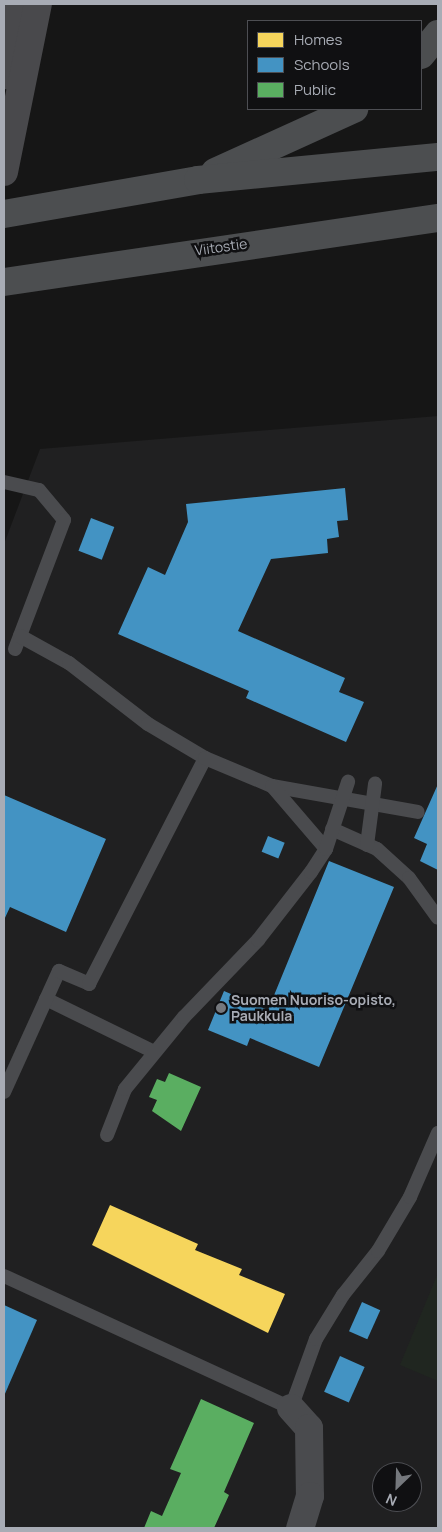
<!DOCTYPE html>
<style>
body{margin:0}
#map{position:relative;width:442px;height:1532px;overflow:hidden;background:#161616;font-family:Manrope,sans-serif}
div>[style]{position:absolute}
.built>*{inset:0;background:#202021}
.green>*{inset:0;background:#202620}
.homes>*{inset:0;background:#f6d55c}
.schools>*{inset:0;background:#4393c3;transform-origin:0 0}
.public>*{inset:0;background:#5aae61}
.lane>*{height:14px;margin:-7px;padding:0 7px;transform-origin:7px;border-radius:7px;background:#4a4b4e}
.street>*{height:28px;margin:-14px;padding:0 14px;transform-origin:14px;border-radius:14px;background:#4a4b4e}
.secondary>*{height:28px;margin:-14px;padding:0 14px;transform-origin:14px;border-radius:14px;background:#49494c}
.highway>*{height:28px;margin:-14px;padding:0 14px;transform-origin:14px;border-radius:14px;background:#4c4e50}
.dots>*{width:14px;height:14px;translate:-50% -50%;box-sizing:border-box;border:2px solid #101012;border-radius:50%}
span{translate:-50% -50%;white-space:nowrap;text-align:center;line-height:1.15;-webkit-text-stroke:5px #101012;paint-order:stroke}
.street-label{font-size:14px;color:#a8acb5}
.poi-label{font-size:14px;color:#a8acb5;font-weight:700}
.left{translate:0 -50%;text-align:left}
.frame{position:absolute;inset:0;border:5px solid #a8acb5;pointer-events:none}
.legend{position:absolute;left:247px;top:20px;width:175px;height:90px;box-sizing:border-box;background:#101012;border:1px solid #4d4e53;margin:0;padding:6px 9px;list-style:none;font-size:15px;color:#a8acb5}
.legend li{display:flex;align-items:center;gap:10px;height:25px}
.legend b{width:25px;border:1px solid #4d4e53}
.north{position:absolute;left:372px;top:1462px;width:50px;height:50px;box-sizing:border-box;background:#101012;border:1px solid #4d4e53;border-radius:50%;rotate:204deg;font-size:14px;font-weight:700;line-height:20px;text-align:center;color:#a8acb5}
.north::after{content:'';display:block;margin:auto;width:18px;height:22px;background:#75787d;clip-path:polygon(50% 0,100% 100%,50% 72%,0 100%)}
</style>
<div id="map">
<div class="built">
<i style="clip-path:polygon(evenodd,438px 416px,438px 1528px,4px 1528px,4px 544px,40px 449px,438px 416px,382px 1472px,412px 1472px,412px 1502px,382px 1502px,382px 1472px)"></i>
</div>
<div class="green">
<i style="clip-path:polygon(438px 1273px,438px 1381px,400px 1365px)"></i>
</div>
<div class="homes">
<i style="clip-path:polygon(110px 1205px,198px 1244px,195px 1250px,242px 1269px,239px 1275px,285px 1294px,268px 1333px,92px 1245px)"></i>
</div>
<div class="schools">
<i style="clip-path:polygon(345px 488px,348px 520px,337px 521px,339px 537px,327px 539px,328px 553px,271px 559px,238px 631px,345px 678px,339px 692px,364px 702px,346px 742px,246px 698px,249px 691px,118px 634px,148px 567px,165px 575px,188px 522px,186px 504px)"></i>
<i style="left:91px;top:518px;width:25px;height:35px;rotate:21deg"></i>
<i style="clip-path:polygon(438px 784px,438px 870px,420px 861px,427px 844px,414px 838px)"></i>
<i style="clip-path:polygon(4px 795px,106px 839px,66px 932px,10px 907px,4px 920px)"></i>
<i style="left:268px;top:836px;width:18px;height:17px;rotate:22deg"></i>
<i style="clip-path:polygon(329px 861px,394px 887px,319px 1067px,250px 1038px,247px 1046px,208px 1030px,224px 991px,268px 1010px)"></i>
<i style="left:362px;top:1302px;width:20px;height:32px;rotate:24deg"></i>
<i style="clip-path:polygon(4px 1305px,37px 1320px,4px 1396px)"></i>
<i style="left:340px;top:1356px;width:27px;height:39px;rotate:24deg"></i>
</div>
<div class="public">
<i style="clip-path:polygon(169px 1073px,201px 1087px,181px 1131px,152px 1111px,157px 1100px,149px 1097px,157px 1079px,165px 1082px)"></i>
<i style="clip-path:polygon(201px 1399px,254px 1423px,224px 1492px,229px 1495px,214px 1528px,144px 1528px,151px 1511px,162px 1516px,181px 1473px,170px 1469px)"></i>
</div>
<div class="lane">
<i style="left:4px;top:482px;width:36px;rotate:13deg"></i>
<i style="left:39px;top:490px;width:39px;rotate:50deg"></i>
<i style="left:64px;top:520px;width:138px;rotate:110.8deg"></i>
<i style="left:20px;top:636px;width:56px;rotate:28.9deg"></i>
<i style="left:69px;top:663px;width:100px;rotate:37.7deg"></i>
<i style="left:148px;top:724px;width:66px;rotate:30.8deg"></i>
<i style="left:272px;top:786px;width:148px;rotate:10.1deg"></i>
<i style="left:332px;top:829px;width:49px;rotate:24deg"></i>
<i style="left:377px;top:849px;width:43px;rotate:42.2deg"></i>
<i style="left:409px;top:878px;width:49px;rotate:54.1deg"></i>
<i style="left:367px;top:845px;width:62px;rotate:-82.5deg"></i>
<i style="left:46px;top:999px;width:120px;rotate:26.1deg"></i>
<i style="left:4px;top:1092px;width:133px;rotate:-65.6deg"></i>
<i style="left:59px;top:971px;width:33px;rotate:23deg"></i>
<i style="left:89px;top:984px;width:254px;rotate:-62.8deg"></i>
<i style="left:205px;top:758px;width:73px;rotate:22.7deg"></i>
<i style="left:272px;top:786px;width:83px;rotate:49.4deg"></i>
<i style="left:107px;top:1135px;width:49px;rotate:-68.6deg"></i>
<i style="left:125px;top:1089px;width:93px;rotate:-50.7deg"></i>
<i style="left:184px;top:1017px;width:107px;rotate:-46.1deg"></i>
<i style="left:258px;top:940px;width:86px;rotate:-52.1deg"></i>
<i style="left:311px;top:872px;width:27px;rotate:-57deg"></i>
<i style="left:326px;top:849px;width:71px;rotate:-71.8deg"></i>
<i style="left:4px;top:1276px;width:316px;rotate:24.7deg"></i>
<i style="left:291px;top:1408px;width:73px;rotate:-70.1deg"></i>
<i style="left:316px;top:1339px;width:52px;rotate:-58.5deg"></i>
<i style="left:343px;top:1295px;width:56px;rotate:-51.5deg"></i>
<i style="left:378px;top:1251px;width:63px;rotate:-59.3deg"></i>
<i style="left:410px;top:1197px;width:70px;rotate:-66.4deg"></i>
</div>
<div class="street">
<i style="left:291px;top:1408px;width:27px;rotate:48deg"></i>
<i style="left:309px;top:1428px;width:68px;rotate:89.2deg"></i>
<i style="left:310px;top:1496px;width:34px;rotate:107deg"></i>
</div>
<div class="secondary">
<i style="left:10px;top:76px;width:72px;rotate:-89.2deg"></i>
<i style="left:4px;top:172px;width:171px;rotate:-78.6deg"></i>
</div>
<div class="highway">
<i style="left:421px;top:55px;width:27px;rotate:-51deg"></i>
<i style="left:215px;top:172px;width:153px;rotate:-24.4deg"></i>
<i style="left:4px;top:214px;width:197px;rotate:-9.9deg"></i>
<i style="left:198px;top:180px;width:241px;rotate:-5.5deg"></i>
<i style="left:4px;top:282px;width:439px;rotate:-8.4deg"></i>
</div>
<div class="dots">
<i style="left:221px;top:1008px;background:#75787d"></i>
</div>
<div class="street-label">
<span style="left:221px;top:247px;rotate:-8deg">Viitostie</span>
</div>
<div class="poi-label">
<span class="left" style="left:231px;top:1008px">Suomen Nuoriso-opisto,<br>Paukkula</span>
</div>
<div class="frame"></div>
<ul class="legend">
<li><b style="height:14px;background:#f6d55c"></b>Homes</li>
<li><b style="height:14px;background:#4393c3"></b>Schools</li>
<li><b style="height:14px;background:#5aae61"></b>Public</li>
</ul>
<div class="north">N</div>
</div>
